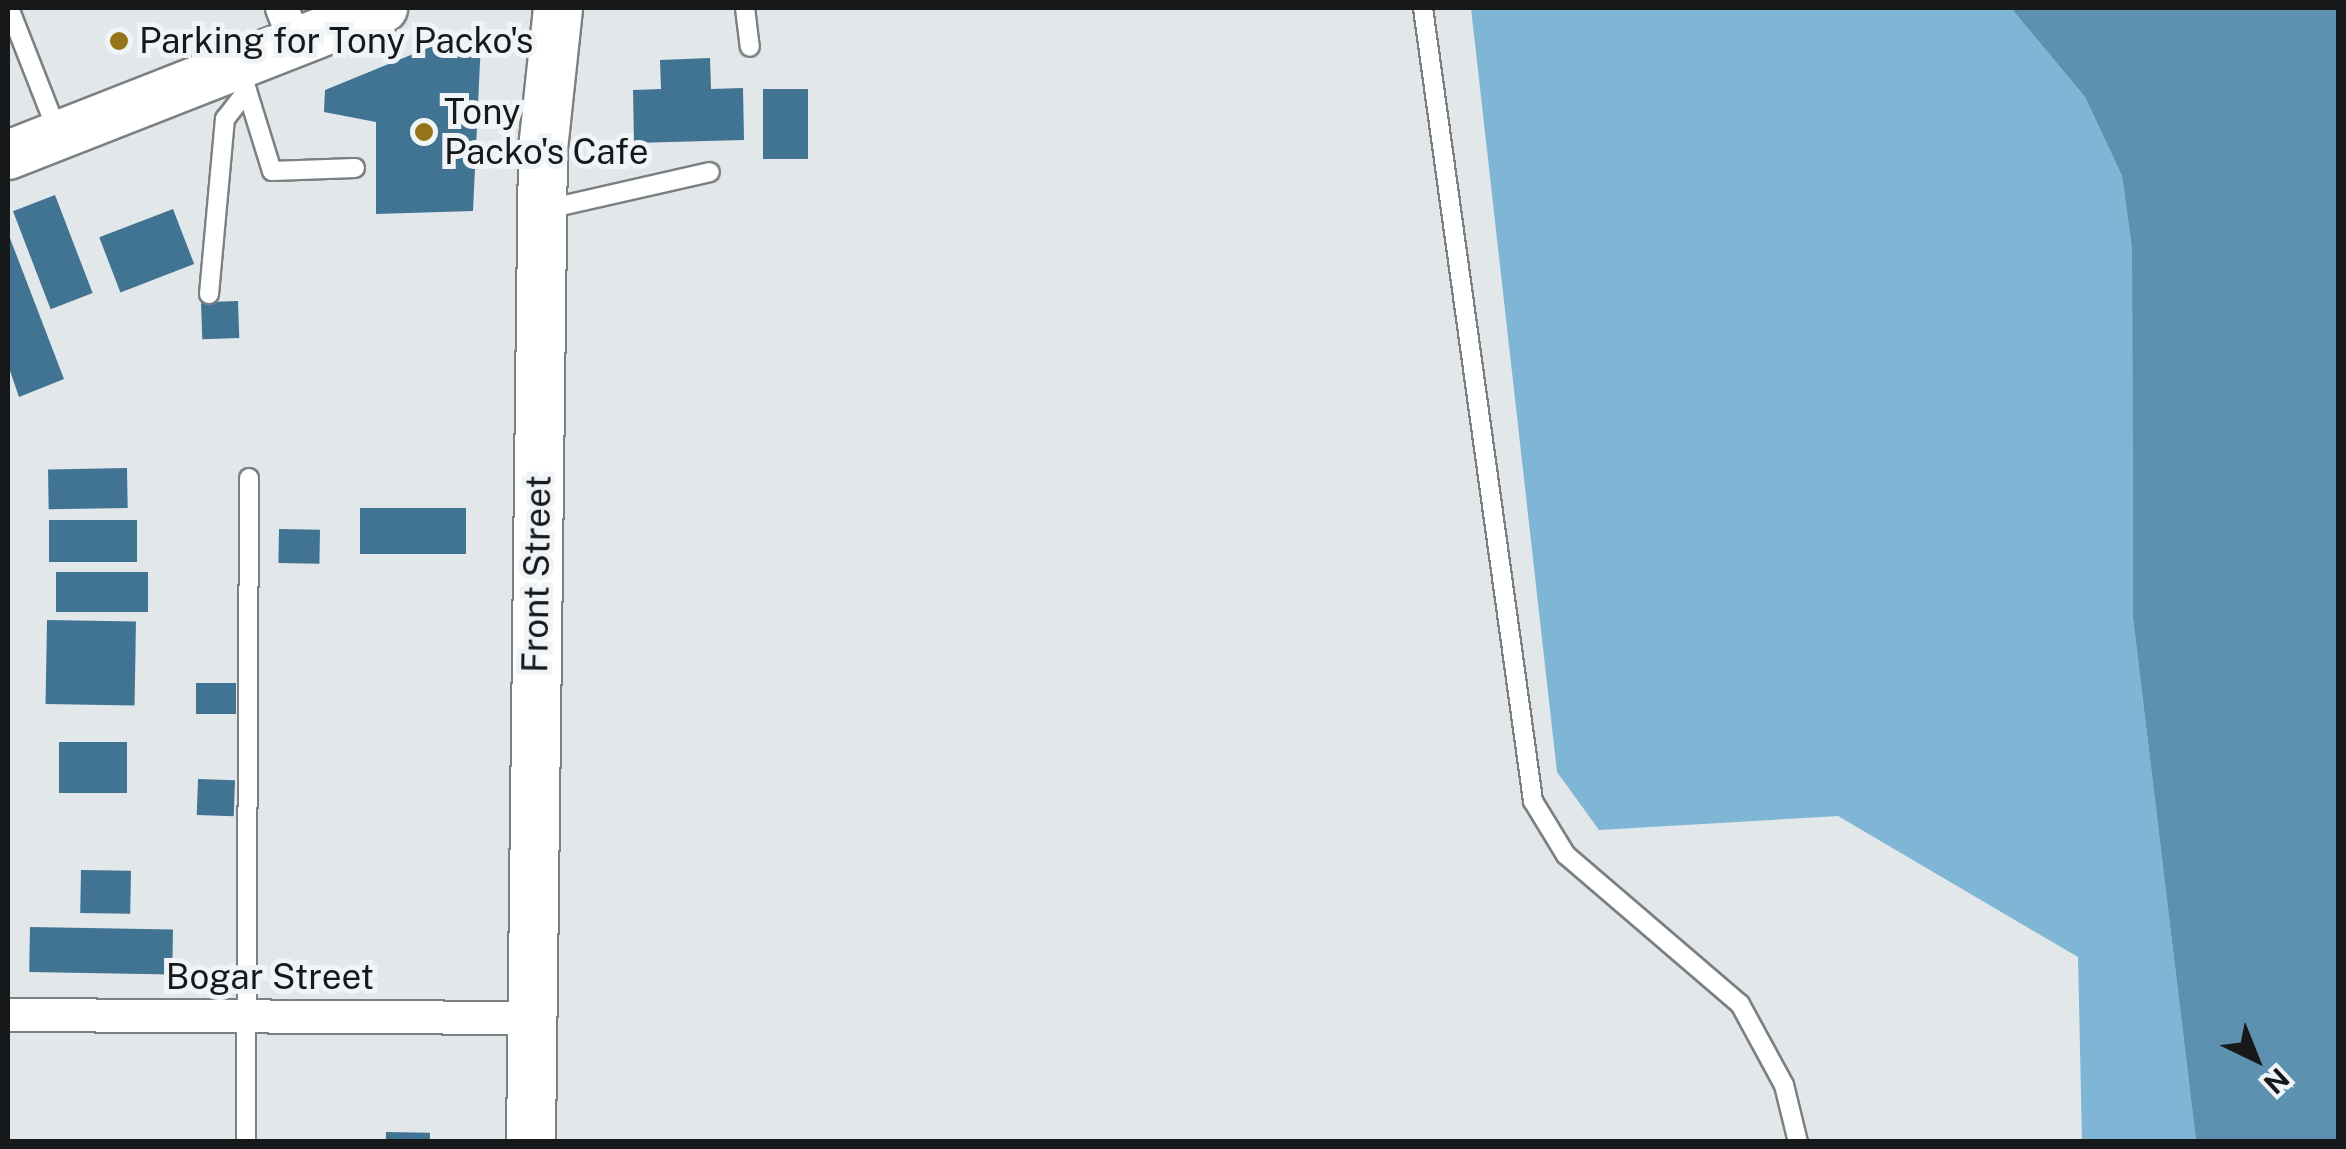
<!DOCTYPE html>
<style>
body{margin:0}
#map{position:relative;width:2346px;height:1149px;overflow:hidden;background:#e2e7ea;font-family:"Public Sans",sans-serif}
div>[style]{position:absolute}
.forest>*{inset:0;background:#7fb5d5}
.water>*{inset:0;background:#5c91b0}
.building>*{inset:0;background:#407492;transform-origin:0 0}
.roads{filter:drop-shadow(2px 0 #7c8083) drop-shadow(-2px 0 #7c8083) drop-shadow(0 2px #7c8083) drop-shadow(0 -2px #7c8083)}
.lane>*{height:18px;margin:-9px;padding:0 9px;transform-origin:9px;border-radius:9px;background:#fff}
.street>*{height:32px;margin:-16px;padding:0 16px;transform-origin:16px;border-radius:16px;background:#fff}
.secondary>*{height:48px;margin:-24px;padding:0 24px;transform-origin:24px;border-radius:24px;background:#fff}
.dots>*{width:28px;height:28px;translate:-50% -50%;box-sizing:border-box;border:5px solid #f0f4f7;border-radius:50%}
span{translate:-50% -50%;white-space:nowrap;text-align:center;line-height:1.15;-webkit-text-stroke:10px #f0f4f7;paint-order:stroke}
.poi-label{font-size:35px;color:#171819}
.left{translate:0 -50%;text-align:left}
.street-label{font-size:35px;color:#171819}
.frame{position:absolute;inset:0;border:10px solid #171819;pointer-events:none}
.north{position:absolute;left:2206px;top:1009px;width:100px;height:100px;-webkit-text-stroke:8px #f0f4f7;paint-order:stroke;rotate:137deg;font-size:28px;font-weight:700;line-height:40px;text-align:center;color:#171819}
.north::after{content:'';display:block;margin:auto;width:35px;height:45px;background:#171819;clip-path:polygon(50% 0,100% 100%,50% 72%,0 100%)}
</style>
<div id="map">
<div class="forest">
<i style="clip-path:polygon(1471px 8px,2011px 8px,2085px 97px,2122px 176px,2132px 249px,2133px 618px,2196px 1141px,2082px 1141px,2078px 957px,1838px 816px,1599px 830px,1557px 772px)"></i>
</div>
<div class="water">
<i style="clip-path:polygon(2011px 8px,2338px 8px,2338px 1141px,2196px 1141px,2133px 618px,2132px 249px,2122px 176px,2085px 97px)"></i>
</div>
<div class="building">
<i style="clip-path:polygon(467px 32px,481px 41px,473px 211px,376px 214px,376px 122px,324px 112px,325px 90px)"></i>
<i style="clip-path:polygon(710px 58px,711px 89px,743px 88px,744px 140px,634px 143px,633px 90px,661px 89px,660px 60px)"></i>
<i style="left:763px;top:89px;width:45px;height:70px"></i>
<i style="left:55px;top:195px;width:105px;height:45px;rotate:69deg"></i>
<i style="left:173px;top:209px;width:59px;height:79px;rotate:69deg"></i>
<i style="clip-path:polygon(8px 233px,64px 379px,19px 397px,8px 365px)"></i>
<i style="left:238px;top:301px;width:37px;height:37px;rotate:88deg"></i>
<i style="left:127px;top:468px;width:40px;height:79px;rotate:89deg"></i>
<i style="left:466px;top:508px;width:46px;height:106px;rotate:90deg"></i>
<i style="left:137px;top:520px;width:42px;height:88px;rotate:90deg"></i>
<i style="left:279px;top:529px;width:41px;height:34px;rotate:1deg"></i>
<i style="left:148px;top:572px;width:40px;height:92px;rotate:90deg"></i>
<i style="left:47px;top:620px;width:89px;height:84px;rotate:1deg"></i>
<i style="left:196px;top:683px;width:40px;height:31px"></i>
<i style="left:59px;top:742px;width:68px;height:51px"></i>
<i style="left:198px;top:779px;width:37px;height:36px;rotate:2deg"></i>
<i style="left:81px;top:870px;width:50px;height:43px;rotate:1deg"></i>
<i style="left:30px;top:927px;width:143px;height:45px;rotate:1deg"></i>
<i style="left:386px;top:1132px;width:44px;height:10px;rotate:1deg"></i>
</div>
<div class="roads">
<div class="lane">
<i style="left:9px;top:8px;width:134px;rotate:68.6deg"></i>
<i style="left:745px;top:8px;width:39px;rotate:83deg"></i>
<i style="left:1423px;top:8px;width:801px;rotate:82.1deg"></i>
<i style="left:1533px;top:801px;width:63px;rotate:58.6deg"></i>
<i style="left:1566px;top:855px;width:229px;rotate:40.6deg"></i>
<i style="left:1740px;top:1004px;width:92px;rotate:61.5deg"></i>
<i style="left:1784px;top:1085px;width:59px;rotate:76.2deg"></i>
<i style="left:245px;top:84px;width:91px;rotate:72.8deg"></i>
<i style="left:272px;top:171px;width:83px;rotate:-2.1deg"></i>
<i style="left:543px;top:210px;width:171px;rotate:-12.8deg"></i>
<i style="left:209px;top:294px;width:176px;rotate:-84.8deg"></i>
<i style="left:225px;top:119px;width:36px;rotate:-52deg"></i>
<i style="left:246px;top:1142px;width:664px;rotate:-89.74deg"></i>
</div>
<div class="street">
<i style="left:282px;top:8px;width:36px;rotate:69deg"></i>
<i style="left:8px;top:1015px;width:523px;rotate:0.33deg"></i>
</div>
<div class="secondary">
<i style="left:8px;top:155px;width:403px;rotate:-21.4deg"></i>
<i style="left:531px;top:1142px;width:993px;rotate:-89.31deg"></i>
<i style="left:543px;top:149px;width:142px;rotate:-83.9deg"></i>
</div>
</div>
<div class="dots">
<i style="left:119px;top:41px;background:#95731b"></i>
<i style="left:424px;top:132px;background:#95731b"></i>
</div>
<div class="poi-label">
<span class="left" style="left:139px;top:41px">Parking for Tony Packo's</span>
<span class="left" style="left:444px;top:132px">Tony<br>Packo's Cafe</span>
</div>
<div class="street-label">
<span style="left:537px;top:574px;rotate:-89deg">Front Street</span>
<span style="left:270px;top:977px">Bogar Street</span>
</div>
<div class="frame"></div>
<div class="north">N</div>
</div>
